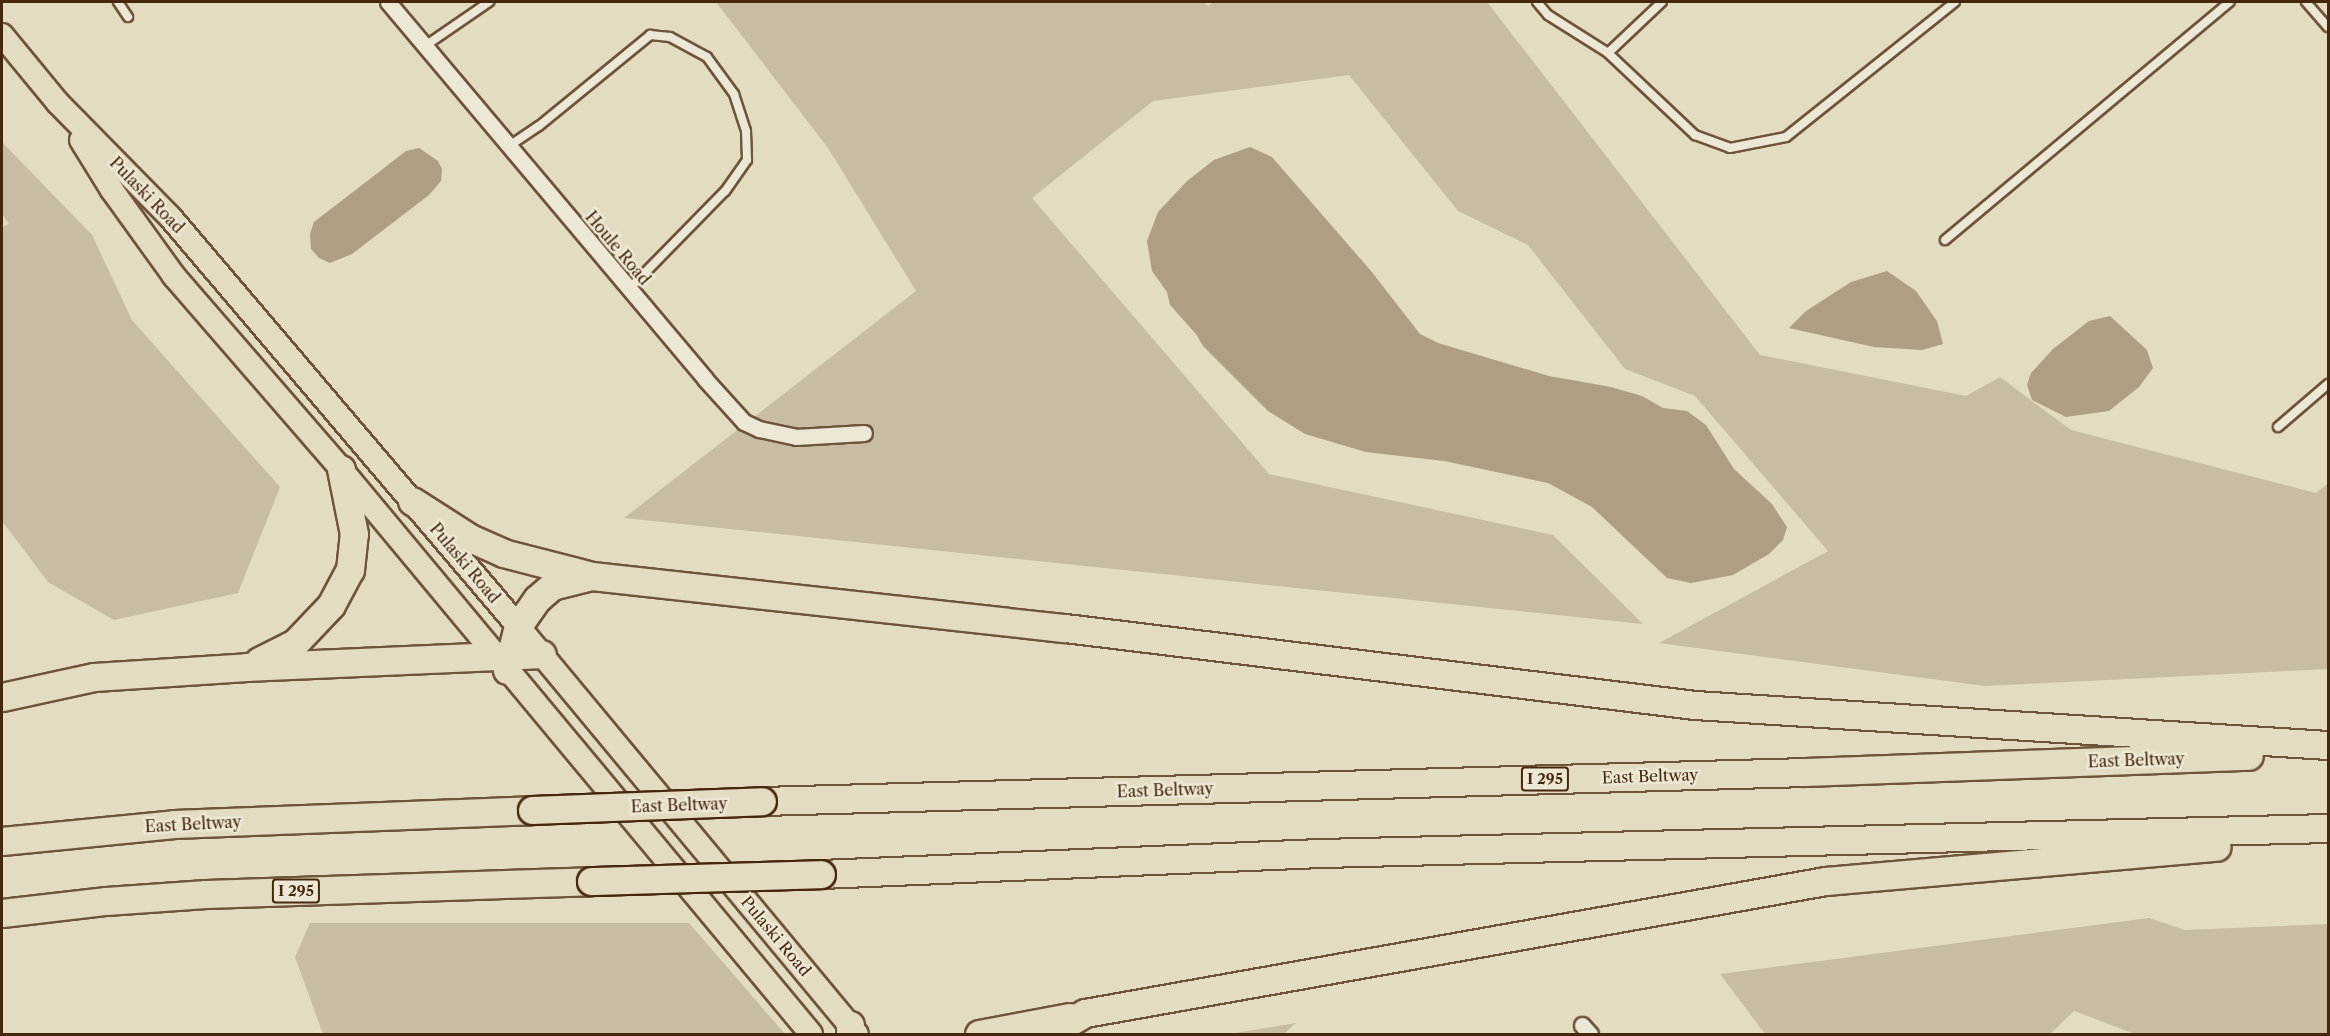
<!DOCTYPE html>
<style>
body{margin:0}
#map{position:relative;width:2330px;height:1036px;overflow:hidden;background:#e3dcc0;font-family:"Libre Caslon Text",serif}
div>[style]{position:absolute}
.green>*{inset:0;background:#c8bda2}
.water>*{inset:0;background:#ae9e83}
.roads{filter:drop-shadow(2px 0 #6d543a) drop-shadow(-2px 0 #6d543a) drop-shadow(0 2px #6d543a) drop-shadow(0 -2px #6d543a)}
.lane>*{height:8px;margin:-4px;padding:0 4px;transform-origin:4px;border-radius:4px;background:#ede8d6}
.street>*{height:15px;margin:-7.5px;padding:0 7.5px;transform-origin:7.5px;border-radius:7.5px;background:#ede8d6}
.primary>*{height:22px;margin:-11px;padding:0 11px;transform-origin:11px;border-radius:11px;background:#e3dcc0}
.highway>*{height:27px;margin:-13.5px;padding:0 13.5px;transform-origin:13.5px;border-radius:13.5px;background:#e3dcc0}
.bridges{filter:drop-shadow(2px 0 #46270e) drop-shadow(-2px 0 #46270e) drop-shadow(0 2px #46270e) drop-shadow(0 -2px #46270e)}
.highway-bridge>*{height:27px;margin:-13.5px;padding:0 13.5px;transform-origin:13.5px;border-radius:13.5px;background:#e3dcc0}
span{translate:-50% -50%;white-space:nowrap;text-align:center;line-height:1.15;-webkit-text-stroke:5px #ede8d6;paint-order:stroke}
.shield-label span{padding:2px 4px;background:#ede8d6;border:2px solid;border-radius:4px;-webkit-text-stroke-width:0}
.shield-label{font-size:15px;color:#46270e;font-weight:700}
.street-label{font-size:16px;color:#46270e}
.frame{position:absolute;inset:0;border:3px solid #46270e;pointer-events:none}
</style>
<div id="map">
<div class="green">
<i style="clip-path:polygon(716px 2px,1204px 2px,1208px 6px,1214px 2px,1487px 2px,1760px 355px,1966px 396px,2000px 377px,2071px 430px,2316px 493px,2328px 483px,2328px 669px,1985px 686px,1659px 643px,1828px 551px,1695px 396px,1625px 369px,1528px 245px,1458px 211px,1349px 75px,1153px 101px,1032px 198px,1269px 474px,1553px 535px,1643px 624px,624px 518px,916px 291px,828px 148px)"></i>
<i style="clip-path:polygon(2px 142px,92px 235px,132px 320px,280px 487px,238px 593px,114px 620px,48px 582px,2px 521px,2px 227px,9px 224px,2px 214px)"></i>
<i style="clip-path:polygon(2149px 918px,2185px 930px,2328px 924px,2328px 1034px,2135px 1034px,2074px 1011px,2050px 1034px,1765px 1034px,1720px 974px)"></i>
<i style="clip-path:polygon(310px 923px,689px 923px,785px 1034px,323px 1034px,295px 957px)"></i>
<i style="clip-path:polygon(1296px 1023px,1284px 1034px,1229px 1034px)"></i>
</div>
<div class="water">
<i style="clip-path:polygon(1250px 147px,1272px 157px,1371px 271px,1420px 334px,1438px 343px,1549px 376px,1611px 387px,1642px 396px,1663px 408px,1687px 411px,1706px 425px,1734px 469px,1772px 504px,1787px 527px,1783px 540px,1769px 554px,1733px 575px,1691px 583px,1667px 578px,1592px 507px,1548px 483px,1444px 461px,1366px 452px,1305px 434px,1268px 411px,1203px 346px,1196px 334px,1170px 305px,1167px 292px,1152px 271px,1147px 241px,1158px 212px,1187px 181px,1214px 160px)"></i>
<i style="clip-path:polygon(419px 148px,438px 161px,442px 169px,441px 181px,429px 195px,352px 254px,330px 263px,319px 258px,311px 249px,310px 234px,314px 222px,406px 151px)"></i>
<i style="clip-path:polygon(1887px 271px,1916px 291px,1937px 321px,1943px 344px,1922px 350px,1874px 347px,1789px 328px,1806px 311px,1851px 282px)"></i>
<i style="clip-path:polygon(2110px 316px,2147px 350px,2153px 368px,2139px 387px,2109px 411px,2066px 417px,2032px 400px,2027px 385px,2031px 373px,2053px 349px,2089px 321px)"></i>
</div>
<div class="roads">
<div class="lane">
<i style="left:118px;top:2px;width:18px;rotate:56deg"></i>
<i style="left:1537px;top:2px;width:17px;rotate:50deg"></i>
<i style="left:1548px;top:15px;width:71px;rotate:32.3deg"></i>
<i style="left:1608px;top:53px;width:120px;rotate:43.3deg"></i>
<i style="left:1695px;top:135px;width:37px;rotate:20deg"></i>
<i style="left:1730px;top:148px;width:57px;rotate:-11.1deg"></i>
<i style="left:1786px;top:137px;width:216px;rotate:-38.6deg"></i>
<i style="left:2306px;top:2px;width:33px;rotate:49deg"></i>
<i style="left:425px;top:46px;width:78px;rotate:-34.5deg"></i>
<i style="left:1608px;top:53px;width:74px;rotate:-43.4deg"></i>
<i style="left:509px;top:146px;width:36px;rotate:-34deg"></i>
<i style="left:539px;top:126px;width:144px;rotate:-39.3deg"></i>
<i style="left:650px;top:35px;width:20px;rotate:6deg"></i>
<i style="left:670px;top:37px;width:42px;rotate:28.4deg"></i>
<i style="left:707px;top:57px;width:46px;rotate:53.9deg"></i>
<i style="left:734px;top:94px;width:39px;rotate:72deg"></i>
<i style="left:746px;top:131px;width:29px;rotate:88deg"></i>
<i style="left:747px;top:160px;width:38px;rotate:125deg"></i>
<i style="left:725px;top:191px;width:137px;rotate:134.4deg"></i>
<i style="left:1945px;top:240px;width:371px;rotate:-39.9deg"></i>
<i style="left:2278px;top:427px;width:66px;rotate:-40.7deg"></i>
</div>
<div class="street">
<i style="left:388px;top:2px;width:493px;rotate:49.9deg"></i>
<i style="left:705px;top:379px;width:58px;rotate:47.8deg"></i>
<i style="left:744px;top:422px;width:17px;rotate:25deg"></i>
<i style="left:759px;top:429px;width:38px;rotate:12deg"></i>
<i style="left:796px;top:437px;width:68px;rotate:-3.4deg"></i>
<i style="left:1582px;top:1025px;width:12px;rotate:48deg"></i>
</div>
<div class="primary">
<i style="left:2px;top:35px;width:88px;rotate:50.5deg"></i>
<i style="left:58px;top:103px;width:161px;rotate:45.5deg"></i>
<i style="left:171px;top:218px;width:536px;rotate:49.62deg"></i>
<i style="left:518px;top:626px;width:530px;rotate:50.28deg"></i>
<i style="left:81px;top:140px;width:59px;rotate:58.2deg"></i>
<i style="left:112px;top:190px;width:106px;rotate:54.2deg"></i>
<i style="left:174px;top:276px;width:255px;rotate:49.1deg"></i>
<i style="left:341px;top:469px;width:735px;rotate:50.24deg"></i>
</div>
<div class="highway">
<i style="left:412px;top:501px;width:69px;rotate:32.5deg"></i>
<i style="left:470px;top:538px;width:36px;rotate:24deg"></i>
<i style="left:503px;top:553px;width:92px;rotate:14.5deg"></i>
<i style="left:592px;top:576px;width:476px;rotate:6.3deg"></i>
<i style="left:1065px;top:628px;width:635px;rotate:6.97deg"></i>
<i style="left:1695px;top:705px;width:634px;rotate:3.62deg"></i>
<i style="left:259px;top:661px;width:40px;rotate:-26.6deg"></i>
<i style="left:295px;top:643px;width:52px;rotate:-46.5deg"></i>
<i style="left:331px;top:605px;width:40px;rotate:-62deg"></i>
<i style="left:350px;top:570px;width:36px;rotate:-84deg"></i>
<i style="left:354px;top:534px;width:66px;rotate:-101.3deg"></i>
<i style="left:507px;top:670px;width:45px;rotate:-76deg"></i>
<i style="left:518px;top:626px;width:33px;rotate:-55deg"></i>
<i style="left:537px;top:599px;width:20px;rotate:-41deg"></i>
<i style="left:552px;top:586px;width:40px;rotate:-14.4deg"></i>
<i style="left:2px;top:697px;width:94px;rotate:-12.3deg"></i>
<i style="left:94px;top:677px;width:153px;rotate:-3.7deg"></i>
<i style="left:247px;top:667px;width:295px;rotate:-2.5deg"></i>
<i style="left:762px;top:801px;width:1043px;rotate:-1.59deg"></i>
<i style="left:1805px;top:772px;width:444px;rotate:-2.1deg"></i>
<i style="left:2px;top:841px;width:173px;rotate:-5.6deg"></i>
<i style="left:174px;top:824px;width:358px;rotate:-2.2deg"></i>
<i style="left:821px;top:874px;width:500px;rotate:-2.41deg"></i>
<i style="left:1321px;top:853px;width:1007px;rotate:-1.42deg"></i>
<i style="left:2px;top:913px;width:105px;rotate:-6.6deg"></i>
<i style="left:106px;top:901px;width:100px;rotate:-4deg"></i>
<i style="left:206px;top:894px;width:385px;rotate:-1.9deg"></i>
<i style="left:850px;top:1025px;width:9px;rotate:90deg"></i>
<i style="left:979px;top:1034px;width:92px;rotate:-10.7deg"></i>
<i style="left:1049px;top:1034px;width:42px;rotate:-30.3deg"></i>
<i style="left:1085px;top:1013px;width:752px;rotate:-10.11deg"></i>
<i style="left:1825px;top:881px;width:393px;rotate:-5deg"></i>
</div>
</div>
<div class="bridges">
<div class="highway-bridge">
<i style="left:532px;top:810px;width:230px;rotate:-2.2deg"></i>
<i style="left:591px;top:881px;width:230px;rotate:-1.7deg"></i>
</div>
</div>
<div class="shield-label">
<span style="left:1545px;top:779px">I 295</span>
<span style="left:296px;top:891px">I 295</span>
</div>
<div class="street-label">
<span style="left:147px;top:195px;rotate:46deg">Pulaski Road</span>
<span style="left:618px;top:248px;rotate:50deg">Houle Road</span>
<span style="left:465px;top:563px;rotate:50deg">Pulaski Road</span>
<span style="left:2136px;top:760px;rotate:-2deg">East Beltway</span>
<span style="left:1650px;top:776px;rotate:-2deg">East Beltway</span>
<span style="left:1165px;top:790px;rotate:-2deg">East Beltway</span>
<span style="left:679px;top:805px;rotate:-2deg">East Beltway</span>
<span style="left:193px;top:824px;rotate:-3deg">East Beltway</span>
<span style="left:776px;top:936px;rotate:50deg">Pulaski Road</span>
</div>
<div class="frame"></div>
</div>
